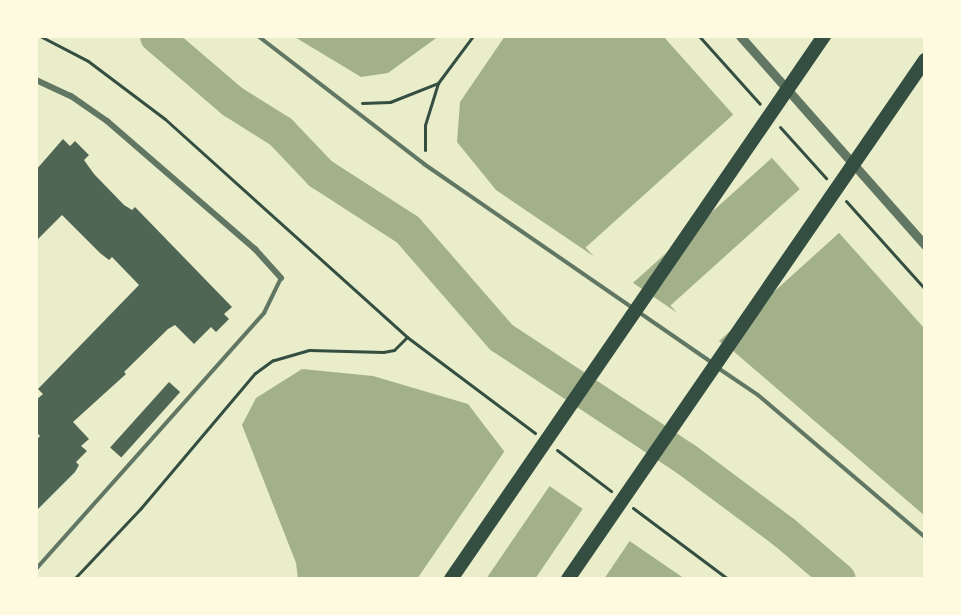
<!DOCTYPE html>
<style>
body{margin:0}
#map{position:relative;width:961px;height:615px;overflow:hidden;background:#e9edc9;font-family:Barlow,sans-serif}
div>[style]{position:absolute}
.water>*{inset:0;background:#a3b18a}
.pier>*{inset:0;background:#e9edc9;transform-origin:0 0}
.river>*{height:33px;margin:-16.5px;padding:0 16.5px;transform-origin:16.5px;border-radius:16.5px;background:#a3b18a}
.building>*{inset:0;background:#4f6655;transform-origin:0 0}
.path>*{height:3px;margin:-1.5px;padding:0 1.5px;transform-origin:1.5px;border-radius:1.5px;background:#344e41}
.service>*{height:4px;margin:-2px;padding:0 2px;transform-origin:2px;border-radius:2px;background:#617663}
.minor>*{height:6px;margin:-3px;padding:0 3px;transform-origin:3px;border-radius:3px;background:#617663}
.tertiary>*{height:9px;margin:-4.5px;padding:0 4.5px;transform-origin:4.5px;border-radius:4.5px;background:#617663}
.motorway>*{height:14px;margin:-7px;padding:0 7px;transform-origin:7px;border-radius:7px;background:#344e41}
span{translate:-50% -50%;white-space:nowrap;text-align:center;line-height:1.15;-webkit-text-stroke:5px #fefae0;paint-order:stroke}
.frame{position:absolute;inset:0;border:38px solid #fefae0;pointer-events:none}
</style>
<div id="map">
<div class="water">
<i style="clip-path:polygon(293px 36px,439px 36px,388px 73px,361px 77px)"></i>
<i style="clip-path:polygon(505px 36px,663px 36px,925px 329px,925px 516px,732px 350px,496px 190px,457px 142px,460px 102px)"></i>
<i style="clip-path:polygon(302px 369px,373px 376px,468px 404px,510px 459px,685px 579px,298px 579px,296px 563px,242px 425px,256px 398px)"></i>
</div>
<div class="pier">
<i style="left:735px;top:113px;width:58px;height:201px;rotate:48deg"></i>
<i style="left:802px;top:187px;width:59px;height:177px;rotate:48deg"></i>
<i style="clip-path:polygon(506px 449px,551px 484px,486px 579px,417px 579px)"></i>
<i style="clip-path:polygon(584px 507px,631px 539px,604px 579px,535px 579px)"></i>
</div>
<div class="river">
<i style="left:156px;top:36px;width:100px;rotate:40.5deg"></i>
<i style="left:232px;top:101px;width:57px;rotate:32deg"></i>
<i style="left:280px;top:131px;width:58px;rotate:46.4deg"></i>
<i style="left:320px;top:173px;width:103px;rotate:32.8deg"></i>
<i style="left:407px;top:229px;width:143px;rotate:49deg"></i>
<i style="left:501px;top:337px;width:222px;rotate:33.4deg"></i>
<i style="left:686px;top:459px;width:122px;rotate:36.7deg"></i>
<i style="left:784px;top:532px;width:72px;rotate:40.5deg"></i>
</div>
<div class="building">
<i style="clip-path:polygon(63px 139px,70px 146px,75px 141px,89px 155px,84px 160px,94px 174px,124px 205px,132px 210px,135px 207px,232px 307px,224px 314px,229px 319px,216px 332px,211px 327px,194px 344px,175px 325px,168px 329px,124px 372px,126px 374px,73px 422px,89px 439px,81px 446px,87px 451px,76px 462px,79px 465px,75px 472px,36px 511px,36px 440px,40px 436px,36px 432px,36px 400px,43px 394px,38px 389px,139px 285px,112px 257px,109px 260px,100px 253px,62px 215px,36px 241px,36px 170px)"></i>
<i style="left:169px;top:382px;width:15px;height:88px;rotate:42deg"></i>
</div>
<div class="path">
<i style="left:40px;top:36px;width:54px;rotate:27.5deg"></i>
<i style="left:88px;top:61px;width:96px;rotate:37deg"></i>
<i style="left:165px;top:119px;width:326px;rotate:42deg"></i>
<i style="left:407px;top:337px;width:18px;rotate:135deg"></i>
<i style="left:394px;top:350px;width:11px;rotate:170deg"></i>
<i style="left:383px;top:352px;width:74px;rotate:-178.5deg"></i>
<i style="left:309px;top:350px;width:37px;rotate:164deg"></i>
<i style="left:273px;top:360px;width:22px;rotate:144deg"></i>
<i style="left:255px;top:373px;width:177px;rotate:130.2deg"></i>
<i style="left:141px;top:508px;width:98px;rotate:133.3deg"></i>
<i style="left:699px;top:36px;width:91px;rotate:48.1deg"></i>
<i style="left:362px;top:103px;width:28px;rotate:-2deg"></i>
<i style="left:390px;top:102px;width:52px;rotate:-21.6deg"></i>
<i style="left:780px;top:127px;width:69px;rotate:48deg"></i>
<i style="left:425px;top:150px;width:25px;rotate:-90deg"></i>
<i style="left:425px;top:125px;width:44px;rotate:-72.8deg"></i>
<i style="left:438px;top:83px;width:59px;rotate:-53.3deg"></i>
<i style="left:846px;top:201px;width:118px;rotate:48.1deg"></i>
<i style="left:407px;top:337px;width:160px;rotate:36.9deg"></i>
<i style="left:557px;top:450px;width:68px;rotate:37.2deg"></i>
<i style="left:633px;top:508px;width:119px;rotate:36.8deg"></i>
</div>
<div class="service">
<i style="left:258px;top:36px;width:210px;rotate:37.6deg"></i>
<i style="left:424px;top:164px;width:350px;rotate:34.6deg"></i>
<i style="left:718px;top:368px;width:48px;rotate:34deg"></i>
<i style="left:758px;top:395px;width:219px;rotate:40.4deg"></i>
<i style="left:36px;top:569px;width:343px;rotate:-48.3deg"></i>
<i style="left:264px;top:313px;width:39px;rotate:-64deg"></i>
</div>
<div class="minor">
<i style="left:36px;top:80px;width:38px;rotate:25deg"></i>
<i style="left:71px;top:96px;width:44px;rotate:34.8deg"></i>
<i style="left:107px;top:121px;width:196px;rotate:40.9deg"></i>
<i style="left:255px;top:249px;width:39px;rotate:48deg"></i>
</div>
<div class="tertiary">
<i style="left:740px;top:36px;width:279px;rotate:48.5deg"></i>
</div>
<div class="motorway">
<i style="left:451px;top:579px;width:659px;rotate:-55.51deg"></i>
<i style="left:568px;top:579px;width:630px;rotate:-55.48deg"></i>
</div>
<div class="frame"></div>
</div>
